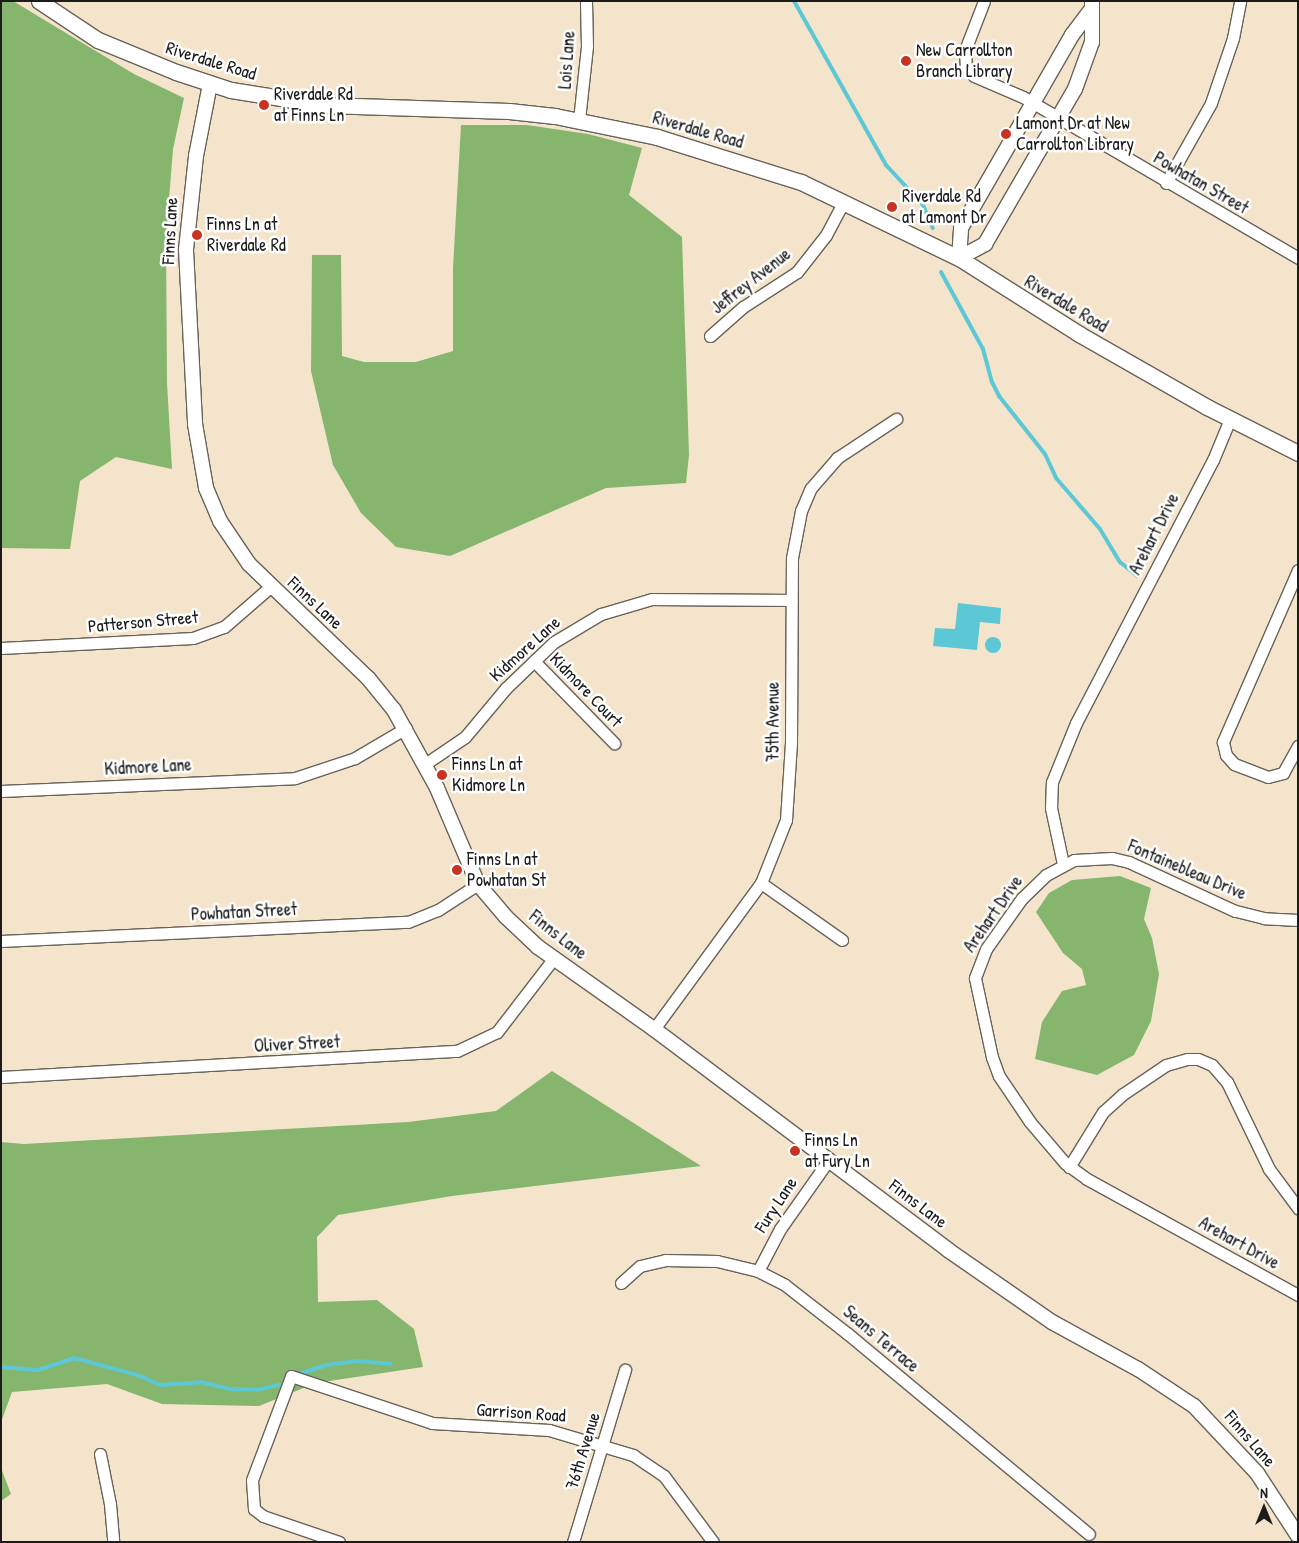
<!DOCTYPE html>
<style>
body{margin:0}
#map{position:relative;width:1299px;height:1543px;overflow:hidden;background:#f4e4cb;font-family:"Patrick Hand",sans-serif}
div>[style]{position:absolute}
.forest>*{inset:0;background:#86b56e}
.water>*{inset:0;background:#5cc8d5}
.round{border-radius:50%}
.stream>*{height:4px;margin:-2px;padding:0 2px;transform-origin:2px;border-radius:2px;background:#5cc8d5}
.roads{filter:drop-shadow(1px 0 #686259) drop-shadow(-1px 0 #686259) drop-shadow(0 1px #686259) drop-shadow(0 -1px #686259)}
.minor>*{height:11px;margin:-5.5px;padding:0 5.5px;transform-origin:5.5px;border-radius:5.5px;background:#fff}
.tertiary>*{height:14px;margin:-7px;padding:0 7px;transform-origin:7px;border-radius:7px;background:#fff}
.secondary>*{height:15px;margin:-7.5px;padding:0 7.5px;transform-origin:7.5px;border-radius:7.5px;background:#fff}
.dots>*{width:14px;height:14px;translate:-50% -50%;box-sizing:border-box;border:2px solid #fff;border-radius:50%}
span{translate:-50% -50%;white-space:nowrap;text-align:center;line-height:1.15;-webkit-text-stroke:5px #fff;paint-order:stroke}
.poi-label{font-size:18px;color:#1c1c1c}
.left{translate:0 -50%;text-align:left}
.street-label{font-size:18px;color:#1c1c1c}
.frame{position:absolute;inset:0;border:2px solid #1c1c1c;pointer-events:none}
.north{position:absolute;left:1239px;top:1483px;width:50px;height:50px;-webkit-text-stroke:4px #fff;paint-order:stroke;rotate:0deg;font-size:14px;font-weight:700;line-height:20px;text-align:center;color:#1c1c1c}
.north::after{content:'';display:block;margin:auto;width:18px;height:22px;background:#1c1c1c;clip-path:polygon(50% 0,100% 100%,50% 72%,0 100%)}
</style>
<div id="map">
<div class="forest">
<i style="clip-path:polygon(1px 1px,13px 1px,134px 74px,184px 98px,173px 149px,166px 237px,167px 383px,172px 469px,116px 457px,80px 481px,70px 549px,1px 548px)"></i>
<i style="clip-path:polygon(461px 125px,527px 125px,588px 134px,642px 148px,629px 195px,682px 237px,689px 455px,686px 483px,606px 488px,450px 556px,396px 547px,361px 513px,333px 465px,311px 371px,312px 255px,341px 255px,342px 356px,364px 362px,416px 362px,453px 351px,453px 268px)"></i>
<i style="clip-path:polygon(1120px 876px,1151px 888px,1144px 919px,1152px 938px,1159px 974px,1151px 1021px,1134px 1055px,1097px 1075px,1035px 1059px,1042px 1022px,1062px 991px,1086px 985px,1082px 969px,1063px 953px,1036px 912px,1049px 893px,1072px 880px)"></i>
<i style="clip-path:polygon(552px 1071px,701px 1166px,452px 1196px,338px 1215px,317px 1237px,318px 1302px,377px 1300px,414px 1329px,423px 1367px,316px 1383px,259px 1406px,162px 1404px,107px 1384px,12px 1392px,1px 1422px,1px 1142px,24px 1144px,408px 1122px,496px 1111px)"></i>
<i style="clip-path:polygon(1px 1468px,11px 1494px,1px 1501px)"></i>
</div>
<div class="water">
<i style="clip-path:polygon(958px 603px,1001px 608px,1000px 624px,980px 622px,977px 650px,933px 646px,935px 628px,955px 629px)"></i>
<i class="round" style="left:985px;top:637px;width:16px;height:16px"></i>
</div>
<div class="stream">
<i style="left:794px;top:1px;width:188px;rotate:60.7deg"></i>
<i style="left:886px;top:165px;width:54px;rotate:47.2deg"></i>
<i style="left:923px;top:205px;width:25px;rotate:67deg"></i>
<i style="left:941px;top:272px;width:88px;rotate:61.4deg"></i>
<i style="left:983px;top:349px;width:34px;rotate:75deg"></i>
<i style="left:992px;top:382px;width:16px;rotate:63deg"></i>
<i style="left:999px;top:396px;width:74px;rotate:51.6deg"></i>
<i style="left:1045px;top:454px;width:26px;rotate:65deg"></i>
<i style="left:1056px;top:478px;width:67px;rotate:49.2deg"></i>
<i style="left:1100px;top:529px;width:39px;rotate:59deg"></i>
<i style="left:1120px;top:562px;width:22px;rotate:39deg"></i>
<i style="left:1px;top:1367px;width:37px;rotate:5deg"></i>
<i style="left:38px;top:1370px;width:38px;rotate:-18deg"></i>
<i style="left:74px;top:1358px;width:65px;rotate:15.1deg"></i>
<i style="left:137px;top:1375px;width:26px;rotate:23deg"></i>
<i style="left:161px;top:1385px;width:39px;rotate:-4deg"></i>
<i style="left:200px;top:1382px;width:32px;rotate:13deg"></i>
<i style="left:231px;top:1389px;width:26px;rotate:2deg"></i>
<i style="left:257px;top:1390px;width:23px;rotate:-13deg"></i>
<i style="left:302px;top:1373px;width:25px;rotate:-18deg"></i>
<i style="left:326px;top:1365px;width:32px;rotate:-7deg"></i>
<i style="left:358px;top:1361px;width:33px;rotate:5deg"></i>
</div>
<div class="roads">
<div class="minor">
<i style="left:984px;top:1px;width:53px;rotate:111.2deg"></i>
<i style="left:965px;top:50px;width:17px;rotate:87deg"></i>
<i style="left:966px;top:67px;width:12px;rotate:48deg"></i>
<i style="left:974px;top:76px;width:53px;rotate:23.2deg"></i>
<i style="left:1023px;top:97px;width:319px;rotate:30.3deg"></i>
<i style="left:579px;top:120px;width:74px;rotate:-83.8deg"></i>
<i style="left:587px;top:46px;width:45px;rotate:-91.3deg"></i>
<i style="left:1166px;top:183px;width:92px;rotate:-60.6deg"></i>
<i style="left:1211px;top:103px;width:69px;rotate:-71.3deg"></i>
<i style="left:1233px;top:38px;width:38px;rotate:-79deg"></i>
<i style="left:710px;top:336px;width:44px;rotate:-41.3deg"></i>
<i style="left:743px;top:307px;width:64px;rotate:-32.9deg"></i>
<i style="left:797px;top:272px;width:47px;rotate:-51.9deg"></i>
<i style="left:826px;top:235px;width:38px;rotate:-62deg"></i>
<i style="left:1298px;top:570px;width:188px;rotate:113.6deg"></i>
<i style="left:1223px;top:742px;width:13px;rotate:77deg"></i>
<i style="left:1226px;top:755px;width:12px;rotate:48deg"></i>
<i style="left:1234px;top:764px;width:36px;rotate:21deg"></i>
<i style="left:1268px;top:777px;width:16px;rotate:-15deg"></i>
<i style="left:1283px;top:773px;width:31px;rotate:-61deg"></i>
<i style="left:1px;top:648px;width:192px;rotate:-3deg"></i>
<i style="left:193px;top:638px;width:33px;rotate:-20deg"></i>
<i style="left:224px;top:627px;width:61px;rotate:-41deg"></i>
<i style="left:534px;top:661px;width:115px;rotate:45.7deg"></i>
<i style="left:425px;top:764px;width:48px;rotate:-34deg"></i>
<i style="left:465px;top:737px;width:64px;rotate:-50.1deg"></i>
<i style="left:506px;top:688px;width:66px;rotate:-43.8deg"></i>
<i style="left:554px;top:642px;width:55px;rotate:-30.8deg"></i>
<i style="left:601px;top:614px;width:53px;rotate:-16.4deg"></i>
<i style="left:652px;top:599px;width:139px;rotate:0.4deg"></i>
<i style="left:1px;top:791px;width:294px;rotate:-2.5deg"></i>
<i style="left:295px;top:778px;width:63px;rotate:-18.4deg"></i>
<i style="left:355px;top:758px;width:59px;rotate:-30.5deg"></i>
<i style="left:1063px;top:864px;width:57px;rotate:-102.1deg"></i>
<i style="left:1051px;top:808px;width:26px;rotate:-88deg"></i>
<i style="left:1052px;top:782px;width:64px;rotate:-67.9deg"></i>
<i style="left:1076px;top:723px;width:297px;rotate:-62.5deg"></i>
<i style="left:1213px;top:460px;width:44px;rotate:-67.5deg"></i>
<i style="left:761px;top:883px;width:99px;rotate:35.1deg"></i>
<i style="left:1298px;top:920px;width:34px;rotate:-177deg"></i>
<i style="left:1264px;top:918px;width:30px;rotate:-166deg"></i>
<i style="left:1235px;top:911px;width:117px;rotate:-155.2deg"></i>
<i style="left:1129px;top:862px;width:17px;rotate:-167deg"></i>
<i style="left:1112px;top:858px;width:38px;rotate:177deg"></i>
<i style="left:1074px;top:860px;width:32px;rotate:152deg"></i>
<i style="left:1046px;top:875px;width:33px;rotate:136deg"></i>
<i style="left:1022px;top:898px;width:62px;rotate:125.2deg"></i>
<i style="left:986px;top:949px;width:31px;rotate:111deg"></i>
<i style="left:975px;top:978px;width:81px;rotate:77.9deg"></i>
<i style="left:992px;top:1057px;width:20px;rotate:70deg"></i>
<i style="left:999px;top:1076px;width:55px;rotate:56deg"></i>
<i style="left:1030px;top:1122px;width:54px;rotate:49.5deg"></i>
<i style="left:1065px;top:1163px;width:27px;rotate:36deg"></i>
<i style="left:1087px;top:1179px;width:241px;rotate:28.8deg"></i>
<i style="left:1px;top:941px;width:407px;rotate:-2.7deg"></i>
<i style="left:408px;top:922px;width:32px;rotate:-22deg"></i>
<i style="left:438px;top:910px;width:48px;rotate:-33deg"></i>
<i style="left:654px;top:1029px;width:181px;rotate:-53.8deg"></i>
<i style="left:761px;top:883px;width:68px;rotate:-68.4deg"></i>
<i style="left:786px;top:820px;width:78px;rotate:-86.3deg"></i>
<i style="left:791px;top:742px;width:184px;rotate:-89.7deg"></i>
<i style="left:792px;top:558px;width:48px;rotate:-79.2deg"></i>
<i style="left:801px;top:511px;width:25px;rotate:-67deg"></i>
<i style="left:811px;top:488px;width:40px;rotate:-49deg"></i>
<i style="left:837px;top:458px;width:71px;rotate:-33.5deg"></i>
<i style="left:1px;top:1077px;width:457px;rotate:-3.3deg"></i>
<i style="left:457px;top:1051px;width:44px;rotate:-25.4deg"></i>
<i style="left:497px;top:1032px;width:93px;rotate:-52.4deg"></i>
<i style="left:1069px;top:1167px;width:65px;rotate:-58.3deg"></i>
<i style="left:1103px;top:1112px;width:27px;rotate:-42deg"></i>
<i style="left:1123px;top:1094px;width:52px;rotate:-34deg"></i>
<i style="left:1166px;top:1065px;width:22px;rotate:-16deg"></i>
<i style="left:1187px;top:1059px;width:11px"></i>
<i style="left:1198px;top:1059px;width:15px;rotate:23deg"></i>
<i style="left:1212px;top:1065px;width:23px;rotate:49deg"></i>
<i style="left:1227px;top:1082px;width:97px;rotate:64.2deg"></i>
<i style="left:1269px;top:1169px;width:49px;rotate:53.4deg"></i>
<i style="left:758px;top:1271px;width:47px;rotate:-62.4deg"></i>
<i style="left:780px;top:1229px;width:83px;rotate:-54.8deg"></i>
<i style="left:621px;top:1283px;width:25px;rotate:-42deg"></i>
<i style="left:640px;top:1266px;width:26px;rotate:-13deg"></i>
<i style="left:665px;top:1260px;width:52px;rotate:1.1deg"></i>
<i style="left:717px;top:1261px;width:42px;rotate:13.7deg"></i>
<i style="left:758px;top:1271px;width:30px;rotate:27deg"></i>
<i style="left:785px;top:1285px;width:80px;rotate:37.9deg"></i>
<i style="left:848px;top:1334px;width:313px;rotate:39.7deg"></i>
<i style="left:100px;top:1454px;width:51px;rotate:78.7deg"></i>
<i style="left:110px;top:1504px;width:38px;rotate:85deg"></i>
<i style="left:339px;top:1542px;width:80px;rotate:-161.1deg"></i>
<i style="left:263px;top:1516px;width:11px;rotate:-142deg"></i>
<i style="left:254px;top:1509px;width:29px;rotate:-94deg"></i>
<i style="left:252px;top:1480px;width:111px;rotate:-69.4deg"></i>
<i style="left:291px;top:1376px;width:149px;rotate:18.4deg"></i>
<i style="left:432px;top:1423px;width:117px;rotate:3.4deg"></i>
<i style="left:549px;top:1430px;width:88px;rotate:16.6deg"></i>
<i style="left:633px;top:1455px;width:37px;rotate:34deg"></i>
<i style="left:664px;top:1476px;width:82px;rotate:53.4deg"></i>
<i style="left:573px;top:1542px;width:180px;rotate:-73.2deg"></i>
</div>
<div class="tertiary">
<i style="left:210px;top:84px;width:73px;rotate:101deg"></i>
<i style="left:196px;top:156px;width:95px;rotate:96.1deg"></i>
<i style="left:186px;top:250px;width:174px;rotate:87deg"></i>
<i style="left:195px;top:424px;width:65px;rotate:80.2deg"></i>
<i style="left:206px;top:488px;width:36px;rotate:67deg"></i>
<i style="left:220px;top:521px;width:52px;rotate:56deg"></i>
<i style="left:249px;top:564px;width:165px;rotate:43.8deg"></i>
<i style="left:368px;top:678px;width:41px;rotate:50.9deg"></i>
<i style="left:394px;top:710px;width:89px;rotate:61.1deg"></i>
<i style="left:437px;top:788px;width:104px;rotate:66.9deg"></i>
<i style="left:478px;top:884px;width:43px;rotate:49.7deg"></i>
<i style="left:506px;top:917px;width:44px;rotate:43.2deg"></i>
<i style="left:538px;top:947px;width:142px;rotate:35.3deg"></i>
<i style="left:654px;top:1029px;width:368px;rotate:36.9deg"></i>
<i style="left:948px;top:1250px;width:126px;rotate:34.7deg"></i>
<i style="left:1052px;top:1322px;width:98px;rotate:28.7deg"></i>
<i style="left:1138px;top:1369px;width:67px;rotate:33.5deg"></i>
<i style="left:1194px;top:1406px;width:92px;rotate:46.8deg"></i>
<i style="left:1257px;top:1473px;width:75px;rotate:56.9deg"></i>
<i style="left:959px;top:258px;width:30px;rotate:-28deg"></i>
<i style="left:985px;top:244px;width:179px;rotate:-59.9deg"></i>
<i style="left:1075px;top:89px;width:50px;rotate:-70.1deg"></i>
<i style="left:1092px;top:42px;width:41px;rotate:-90deg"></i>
<i style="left:959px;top:258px;width:30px;rotate:-86deg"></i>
<i style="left:961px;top:228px;width:223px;rotate:-60.1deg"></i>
<i style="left:1072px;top:35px;width:31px;rotate:-53deg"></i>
</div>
<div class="secondary">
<i style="left:39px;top:1px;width:71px;rotate:33.5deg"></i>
<i style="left:98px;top:40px;width:84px;rotate:22.3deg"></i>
<i style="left:176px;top:72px;width:58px;rotate:18.1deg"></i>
<i style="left:231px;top:90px;width:95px;rotate:9.1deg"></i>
<i style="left:325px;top:105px;width:184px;rotate:1.9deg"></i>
<i style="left:509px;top:111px;width:46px;rotate:6.2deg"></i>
<i style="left:555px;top:116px;width:104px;rotate:11.6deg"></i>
<i style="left:657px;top:137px;width:151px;rotate:17.4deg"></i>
<i style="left:801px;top:182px;width:175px;rotate:25.7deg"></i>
<i style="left:959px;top:258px;width:142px;rotate:32.3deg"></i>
<i style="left:1079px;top:334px;width:147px;rotate:29.7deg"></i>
<i style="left:1207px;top:407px;width:102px;rotate:26.8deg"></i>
</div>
</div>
<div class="dots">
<i style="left:906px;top:61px;background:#c8321e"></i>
<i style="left:264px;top:105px;background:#c8321e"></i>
<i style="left:1006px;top:134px;background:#c8321e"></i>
<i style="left:892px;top:207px;background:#c8321e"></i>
<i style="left:197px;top:235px;background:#c8321e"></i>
<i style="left:442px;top:775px;background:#c8321e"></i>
<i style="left:457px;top:870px;background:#c8321e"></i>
<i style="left:795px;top:1151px;background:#c8321e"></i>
</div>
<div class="poi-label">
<span class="left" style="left:916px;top:61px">New Carrollton<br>Branch Library</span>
<span class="left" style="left:274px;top:105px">Riverdale Rd<br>at Finns Ln</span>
<span class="left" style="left:1016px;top:134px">Lamont Dr at New<br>Carrollton Library</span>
<span class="left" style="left:902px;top:207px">Riverdale Rd<br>at Lamont Dr</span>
<span class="left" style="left:207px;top:235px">Finns Ln at<br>Riverdale Rd</span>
<span class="left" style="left:452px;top:775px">Finns Ln at<br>Kidmore Ln</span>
<span class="left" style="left:467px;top:870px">Finns Ln at<br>Powhatan St</span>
<span class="left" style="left:805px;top:1151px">Finns Ln<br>at Fury Ln</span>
</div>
<div class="street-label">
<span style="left:567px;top:60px;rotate:-86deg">Lois Lane</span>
<span style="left:211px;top:61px;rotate:17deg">Riverdale Road</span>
<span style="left:698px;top:130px;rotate:16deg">Riverdale Road</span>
<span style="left:1201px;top:183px;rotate:30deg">Powhatan Street</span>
<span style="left:170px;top:231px;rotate:-87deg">Finns Lane</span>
<span style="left:751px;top:281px;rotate:-38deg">Jeffrey Avenue</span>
<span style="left:1066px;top:304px;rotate:31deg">Riverdale Road</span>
<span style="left:1154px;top:534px;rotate:-63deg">Arehart Drive</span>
<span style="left:315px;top:603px;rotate:43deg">Finns Lane</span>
<span style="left:143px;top:622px;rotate:-5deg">Patterson Street</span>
<span style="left:525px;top:649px;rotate:-42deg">Kidmore Lane</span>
<span style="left:586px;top:690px;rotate:46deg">Kidmore Court</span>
<span style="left:773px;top:722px;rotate:-90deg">75th Avenue</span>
<span style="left:148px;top:767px;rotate:-3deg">Kidmore Lane</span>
<span style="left:1187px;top:870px;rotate:23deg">Fontainebleau Drive</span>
<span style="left:244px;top:912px;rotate:-3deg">Powhatan Street</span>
<span style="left:993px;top:914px;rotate:-55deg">Arehart Drive</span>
<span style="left:558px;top:935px;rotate:38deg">Finns Lane</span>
<span style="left:297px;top:1044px;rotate:-3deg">Oliver Street</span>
<span style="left:918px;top:1204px;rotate:37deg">Finns Lane</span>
<span style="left:776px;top:1205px;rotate:-57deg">Fury Lane</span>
<span style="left:1239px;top:1243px;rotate:29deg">Arehart Drive</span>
<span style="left:881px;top:1339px;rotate:40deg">Seans Terrace</span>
<span style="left:521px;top:1413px;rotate:4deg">Garrison Road</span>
<span style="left:1250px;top:1439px;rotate:49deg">Finns Lane</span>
<span style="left:583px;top:1451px;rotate:-73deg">76th Avenue</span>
</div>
<div class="frame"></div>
<div class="north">N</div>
</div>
